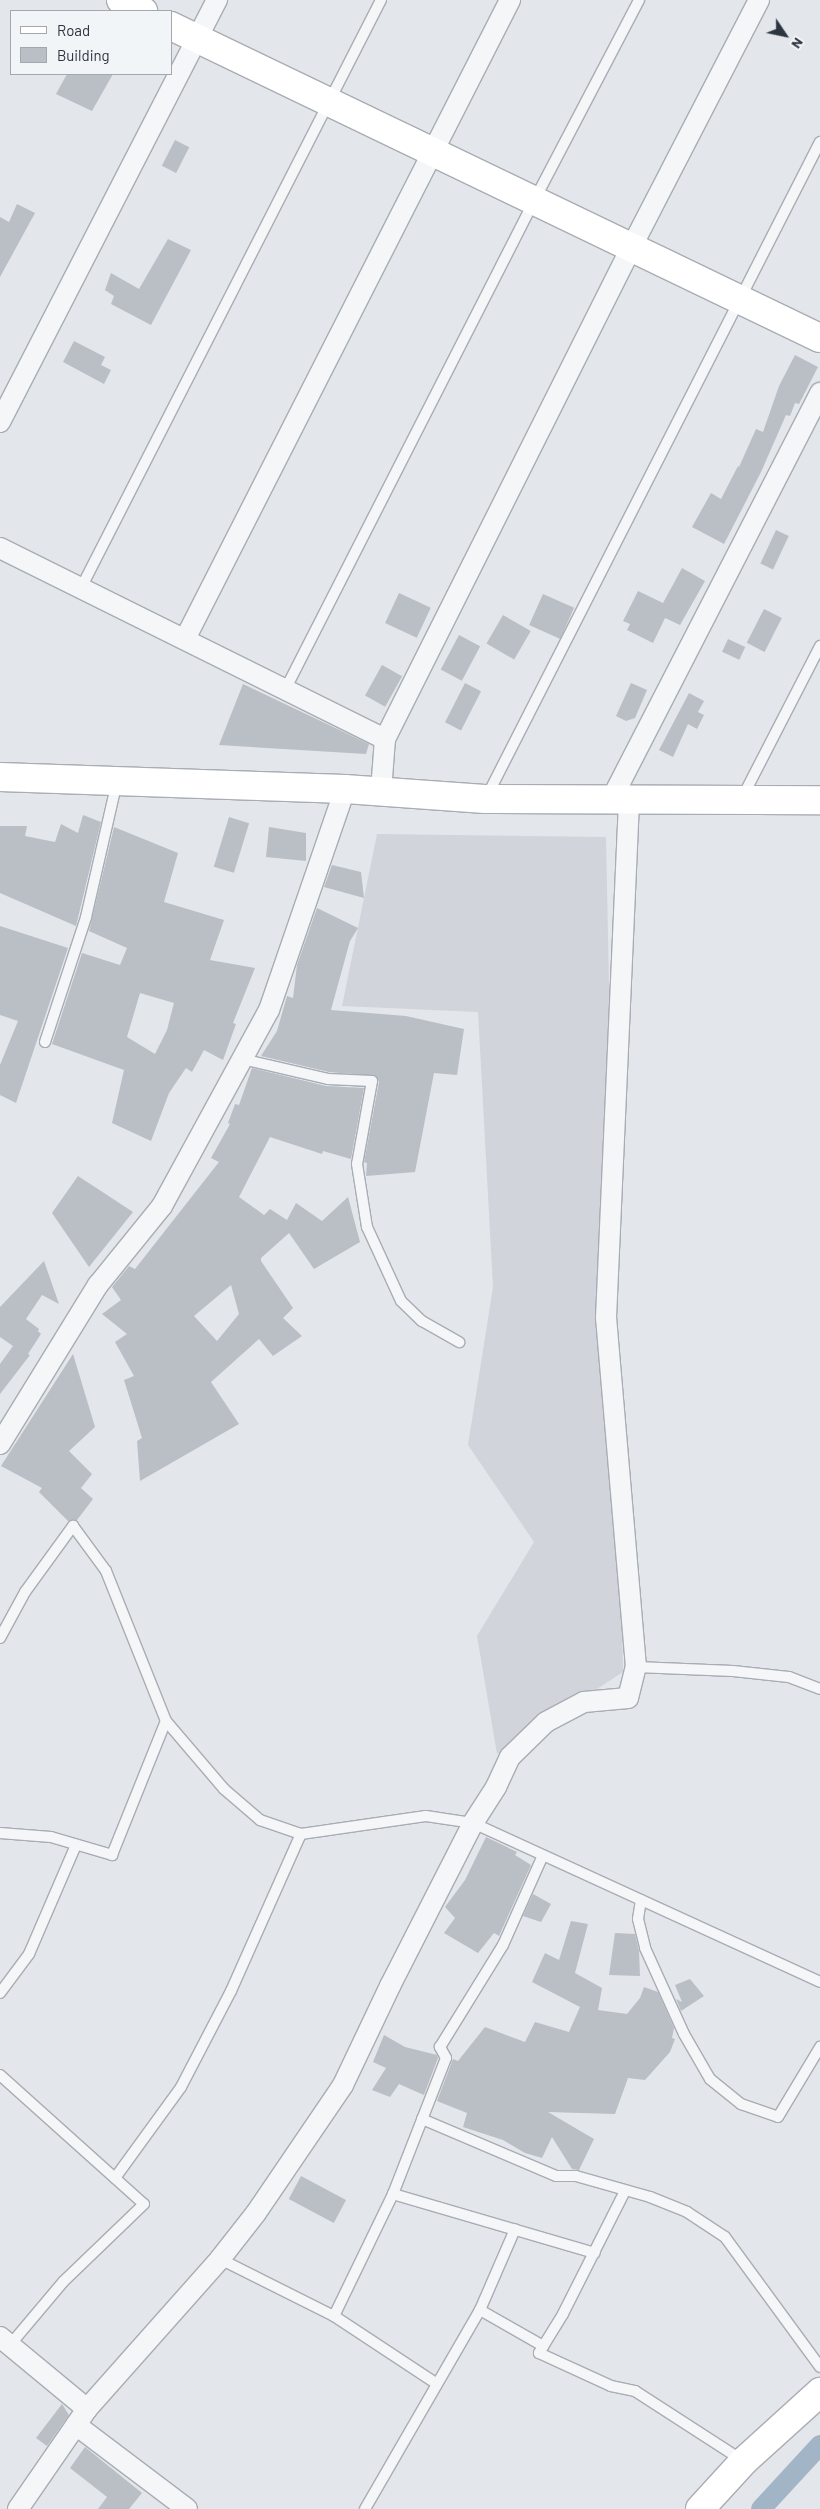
<!DOCTYPE html>
<style>
body{margin:0}
#map{position:relative;width:820px;height:2509px;overflow:hidden;background:#e3e6ea;font-family:Barlow,sans-serif}
div>[style]{position:absolute}
.built>*{inset:0;background:#d1d5db}
.canal>*{height:20px;margin:-10px;padding:0 10px;transform-origin:10px;border-radius:10px;background:#a1b5c6}
.building>*{inset:0;background:#babfc6;transform-origin:0 0}
.roads{filter:drop-shadow(1px 0 #a8adb4) drop-shadow(-1px 0 #a8adb4) drop-shadow(0 1px #a8adb4) drop-shadow(0 -1px #a8adb4)}
.lane>*{height:10px;margin:-5px;padding:0 5px;transform-origin:5px;border-radius:5px;background:#f5f6f8}
.street>*{height:20px;margin:-10px;padding:0 10px;transform-origin:10px;border-radius:10px;background:#f5f6f8}
.secondary>*{height:28px;margin:-14px;padding:0 14px;transform-origin:14px;border-radius:14px;background:#fff}
span{translate:-50% -50%;white-space:nowrap;text-align:center;line-height:1.15;-webkit-text-stroke:4.5px #f2f5f7;paint-order:stroke}
.legend{position:absolute;left:10px;top:10px;width:162px;height:65px;box-sizing:border-box;background:#f2f5f7;border:1px solid #a3a8ae;margin:0;padding:6px 9px;list-style:none;font-size:15px;color:#2c3440}
.legend li{display:flex;align-items:center;gap:10px;height:25px}
.legend b{width:25px;border:1px solid #a3a8ae}
.north{position:absolute;left:760px;top:10px;width:50px;height:50px;-webkit-text-stroke:4px #f2f5f7;paint-order:stroke;rotate:124deg;font-size:14px;font-weight:700;line-height:20px;text-align:center;color:#2c3440}
.north::after{content:'';display:block;margin:auto;width:18px;height:22px;background:#2c3440;clip-path:polygon(50% 0,100% 100%,50% 72%,0 100%)}
</style>
<div id="map">
<div class="built">
<i style="clip-path:polygon(377px 834px,606px 837px,623px 1672px,497px 1754px,477px 1636px,534px 1542px,468px 1445px,493px 1287px,478px 1012px,342px 1006px)"></i>
</div>
<div class="canal">
<i style="left:761px;top:2509px;width:87px;rotate:-47.3deg"></i>
</div>
<div class="building">
<i style="clip-path:polygon(67px 74px,113px 74px,92px 111px,56px 94px)"></i>
<i style="left:175px;top:140px;width:16px;height:29px;rotate:27deg"></i>
<i style="clip-path:polygon(17px 204px,35px 213px,0 277px,0 217px,9px 222px)"></i>
<i style="clip-path:polygon(168px 239px,191px 250px,151px 325px,111px 304px,114px 296px,105px 290px,111px 273px,139px 289px)"></i>
<i style="clip-path:polygon(74px 341px,105px 357px,101px 365px,111px 370px,104px 384px,63px 362px)"></i>
<i style="clip-path:polygon(795px 355px,818px 367px,799px 404px,795px 403px,790px 416px,786px 415px,761px 472px,724px 544px,692px 527px,711px 493px,721px 499px,738px 466px,739px 467px,756px 429px,763px 432px,779px 386px)"></i>
<i style="left:776px;top:530px;width:14px;height:37px;rotate:25deg"></i>
<i style="clip-path:polygon(682px 568px,705px 581px,680px 625px,665px 618px,653px 643px,627px 630px,630px 624px,623px 621px,638px 591px,663px 603px)"></i>
<i style="left:399px;top:593px;width:35px;height:33px;rotate:25deg"></i>
<i style="left:543px;top:594px;width:34px;height:34px;rotate:24deg"></i>
<i style="left:764px;top:609px;width:20px;height:38px;rotate:27deg"></i>
<i style="left:503px;top:615px;width:32px;height:33px;rotate:30deg"></i>
<i style="left:459px;top:635px;width:24px;height:39px;rotate:28deg"></i>
<i style="left:728px;top:639px;width:19px;height:14px;rotate:25deg"></i>
<i style="left:382px;top:665px;width:23px;height:35px;rotate:29deg"></i>
<i style="left:465px;top:683px;width:18px;height:44px;rotate:27deg"></i>
<i style="clip-path:polygon(631px 683px,647px 690px,635px 718px,626px 721px,616px 716px)"></i>
<i style="clip-path:polygon(243px 684px,369px 744px,366px 754px,219px 745px)"></i>
<i style="clip-path:polygon(689px 693px,704px 701px,698px 712px,704px 715px,697px 729px,688px 724px,673px 757px,659px 750px)"></i>
<i style="clip-path:polygon(83px 815px,101px 822px,76px 926px,0 893px,0 826px,27px 826px,25px 836px,55px 842px,61px 824px,78px 833px)"></i>
<i style="left:229px;top:817px;width:21px;height:52px;rotate:17deg"></i>
<i style="clip-path:polygon(evenodd,114px 827px,178px 853px,164px 902px,224px 920px,210px 960px,255px 968px,233px 1023px,236px 1024px,223px 1060px,204px 1050px,192px 1072px,186px 1068px,169px 1093px,151px 1141px,112px 1123px,124px 1070px,52px 1044px,82px 953px,120px 965px,127px 948px,89px 931px,114px 827px,140px 993px,174px 1003px,167px 1030px,155px 1054px,127px 1037px,140px 993px)"></i>
<i style="clip-path:polygon(269px 827px,306px 833px,306px 861px,266px 857px)"></i>
<i style="clip-path:polygon(332px 865px,361px 872px,364px 898px,324px 887px)"></i>
<i style="clip-path:polygon(317px 908px,358px 928px,350px 941px,331px 1010px,406px 1016px,464px 1029px,457px 1075px,434px 1073px,415px 1172px,366px 1176px,367px 1163px,364px 1162px,379px 1082px,376px 1076px,329px 1072px,261px 1056px,277px 1031px,287px 996px,293px 998px,297px 965px)"></i>
<i style="clip-path:polygon(0 926px,68px 948px,16px 1103px,0 1095px,0 1065px,18px 1021px,0 1015px)"></i>
<i style="clip-path:polygon(evenodd,252px 1068px,326px 1086px,364px 1088px,351px 1159px,323px 1151px,322px 1154px,270px 1137px,239px 1197px,264px 1215px,270px 1209px,287px 1220px,296px 1203px,322px 1221px,348px 1197px,360px 1242px,314px 1269px,289px 1233px,261px 1258px,261px 1261px,293px 1308px,283px 1318px,302px 1336px,273px 1356px,259px 1339px,211px 1382px,239px 1424px,140px 1481px,137px 1441px,142px 1438px,124px 1380px,134px 1376px,115px 1342px,127px 1334px,102px 1314px,121px 1300px,112px 1287px,129px 1266px,135px 1269px,219px 1162px,211px 1158px,230px 1124px,228px 1123px,235px 1104px,239px 1105px,252px 1068px,231px 1285px,239px 1314px,217px 1341px,194px 1316px,231px 1285px)"></i>
<i style="clip-path:polygon(78px 1176px,133px 1212px,89px 1267px,52px 1213px)"></i>
<i style="clip-path:polygon(44px 1261px,59px 1304px,42px 1295px,26px 1319px,39px 1329px,38px 1331px,41px 1334px,28px 1354px,30px 1355px,0 1394px,0 1364px,13px 1346px,0 1337px,0 1307px)"></i>
<i style="clip-path:polygon(73px 1354px,95px 1427px,69px 1451px,92px 1474px,81px 1488px,93px 1499px,77px 1520px,68px 1521px,39px 1492px,42px 1488px,1px 1466px)"></i>
<i style="clip-path:polygon(486px 1837px,517px 1852px,515px 1855px,531px 1865px,499px 1936px,494px 1933px,478px 1953px,444px 1933px,455px 1918px,445px 1907px,465px 1880px)"></i>
<i style="clip-path:polygon(533px 1894px,551px 1904px,541px 1922px,523px 1916px)"></i>
<i style="clip-path:polygon(571px 1921px,588px 1924px,575px 1973px,602px 1988px,598px 2010px,627px 2014px,640px 1998px,644px 1987px,658px 1992px,674px 2028px,672px 2038px,675px 2039px,670px 2052px,645px 2080px,628px 2078px,615px 2114px,548px 2112px,594px 2139px,579px 2170px,572px 2169px,552px 2137px,542px 2158px,525px 2153px,503px 2140px,463px 2127px,467px 2113px,437px 2101px,453px 2059px,458px 2061px,485px 2027px,525px 2042px,535px 2022px,569px 2032px,580px 2007px,532px 1982px,545px 1953px,559px 1960px)"></i>
<i style="clip-path:polygon(615px 1933px,635px 1934px,639px 1951px,640px 1976px,609px 1975px)"></i>
<i style="clip-path:polygon(690px 1979px,704px 1996px,681px 2011px,676px 1999px,682px 2002px,675px 1985px)"></i>
<i style="clip-path:polygon(384px 2035px,405px 2047px,437px 2055px,438px 2058px,424px 2095px,399px 2084px,390px 2097px,372px 2090px,386px 2068px,373px 2062px)"></i>
<i style="left:301px;top:2176px;width:51px;height:26px;rotate:28deg"></i>
<i style="clip-path:polygon(62px 2404px,69px 2415px,47px 2446px,36px 2438px)"></i>
<i style="clip-path:polygon(85px 2447px,142px 2493px,129px 2509px,98px 2509px,107px 2497px,70px 2468px)"></i>
</div>
<div class="roads">
<div class="lane">
<i style="left:81px;top:588px;width:660px;rotate:-62.97deg"></i>
<i style="left:285px;top:690px;width:549px;rotate:-63.01deg"></i>
<i style="left:534px;top:201px;width:227px;rotate:-62.4deg"></i>
<i style="left:487px;top:796px;width:734px;rotate:-63.02deg"></i>
<i style="left:743px;top:796px;width:169px;rotate:-62.8deg"></i>
<i style="left:45px;top:1042px;width:132px;rotate:-71.8deg"></i>
<i style="left:86px;top:917px;width:139px;rotate:-77.1deg"></i>
<i style="left:242px;top:1059px;width:88px;rotate:13.1deg"></i>
<i style="left:328px;top:1079px;width:44px;rotate:2.6deg"></i>
<i style="left:372px;top:1081px;width:84px;rotate:100.2deg"></i>
<i style="left:357px;top:1164px;width:64px;rotate:81deg"></i>
<i style="left:367px;top:1227px;width:81px;rotate:65.3deg"></i>
<i style="left:401px;top:1301px;width:29px;rotate:44deg"></i>
<i style="left:422px;top:1321px;width:43px;rotate:29.6deg"></i>
<i style="left:0;top:1638px;width:52px;rotate:-61.5deg"></i>
<i style="left:25px;top:1592px;width:82px;rotate:-54deg"></i>
<i style="left:73px;top:1526px;width:56px;rotate:53.7deg"></i>
<i style="left:106px;top:1571px;width:162px;rotate:68.2deg"></i>
<i style="left:166px;top:1721px;width:89px;rotate:49.5deg"></i>
<i style="left:224px;top:1789px;width:48px;rotate:40.7deg"></i>
<i style="left:260px;top:1820px;width:43px;rotate:18.9deg"></i>
<i style="left:301px;top:1834px;width:126px;rotate:-8.2deg"></i>
<i style="left:426px;top:1816px;width:48px;rotate:8.5deg"></i>
<i style="left:473px;top:1823px;width:382px;rotate:24.6deg"></i>
<i style="left:636px;top:1667px;width:97px;rotate:2.4deg"></i>
<i style="left:733px;top:1671px;width:56px;rotate:6.1deg"></i>
<i style="left:789px;top:1677px;width:33px;rotate:21deg"></i>
<i style="left:0;top:1833px;width:51px;rotate:4.5deg"></i>
<i style="left:51px;top:1837px;width:64px;rotate:16.4deg"></i>
<i style="left:112px;top:1855px;width:144px;rotate:-68.1deg"></i>
<i style="left:641px;top:1900px;width:19px;rotate:99deg"></i>
<i style="left:638px;top:1919px;width:30px;rotate:76deg"></i>
<i style="left:645px;top:1948px;width:94px;rotate:65.6deg"></i>
<i style="left:684px;top:2034px;width:52px;rotate:60deg"></i>
<i style="left:710px;top:2079px;width:40px;rotate:39deg"></i>
<i style="left:741px;top:2104px;width:39px;rotate:19deg"></i>
<i style="left:778px;top:2117px;width:82px;rotate:-59deg"></i>
<i style="left:0;top:1993px;width:49px;rotate:-53.4deg"></i>
<i style="left:29px;top:1954px;width:119px;rotate:-66.7deg"></i>
<i style="left:0;top:2075px;width:193px;rotate:41.9deg"></i>
<i style="left:144px;top:2204px;width:112px;rotate:136.1deg"></i>
<i style="left:63px;top:2282px;width:82px;rotate:130.1deg"></i>
<i style="left:422px;top:2119px;width:146px;rotate:23deg"></i>
<i style="left:556px;top:2176px;width:20px"></i>
<i style="left:576px;top:2176px;width:77px;rotate:15.8deg"></i>
<i style="left:650px;top:2197px;width:40px;rotate:22deg"></i>
<i style="left:687px;top:2212px;width:45px;rotate:33.3deg"></i>
<i style="left:725px;top:2237px;width:161px;rotate:53.8deg"></i>
<i style="left:115px;top:2178px;width:112px;rotate:-54deg"></i>
<i style="left:181px;top:2087px;width:108px;rotate:-62.5deg"></i>
<i style="left:231px;top:1991px;width:172px;rotate:-66deg"></i>
<i style="left:625px;top:2191px;width:138px;rotate:116.8deg"></i>
<i style="left:563px;top:2314px;width:46px;rotate:121.6deg"></i>
<i style="left:539px;top:2353px;width:79px;rotate:24.6deg"></i>
<i style="left:611px;top:2386px;width:25px;rotate:12deg"></i>
<i style="left:635px;top:2391px;width:129px;rotate:32.9deg"></i>
<i style="left:393px;top:2194px;width:210px;rotate:16.3deg"></i>
<i style="left:220px;top:2259px;width:127px;rotate:26.6deg"></i>
<i style="left:334px;top:2316px;width:123px;rotate:33.4deg"></i>
<i style="left:480px;top:2310px;width:73px;rotate:29.7deg"></i>
<i style="left:334px;top:2316px;width:136px;rotate:-64.2deg"></i>
<i style="left:393px;top:2194px;width:146px;rotate:-68.7deg"></i>
<i style="left:446px;top:2058px;width:13px;rotate:-119deg"></i>
<i style="left:440px;top:2047px;width:120px;rotate:-58.3deg"></i>
<i style="left:503px;top:1945px;width:98px;rotate:-66deg"></i>
<i style="left:365px;top:2509px;width:230px;rotate:-60deg"></i>
<i style="left:480px;top:2310px;width:88px;rotate:-66.6deg"></i>
</div>
<div class="street">
<i style="left:0;top:422px;width:475px;rotate:-62.8deg"></i>
<i style="left:0;top:548px;width:430px;rotate:26.4deg"></i>
<i style="left:385px;top:739px;width:52px;rotate:94.4deg"></i>
<i style="left:185px;top:639px;width:717px;rotate:-63.04deg"></i>
<i style="left:385px;top:739px;width:549px;rotate:-63.39deg"></i>
<i style="left:631px;top:248px;width:279px;rotate:-62.7deg"></i>
<i style="left:611px;top:800px;width:458px;rotate:-62.8deg"></i>
<i style="left:0;top:1444px;width:187px;rotate:-58.4deg"></i>
<i style="left:98px;top:1285px;width:102px;rotate:-51deg"></i>
<i style="left:162px;top:1206px;width:223px;rotate:-61.4deg"></i>
<i style="left:269px;top:1010px;width:234px;rotate:-71deg"></i>
<i style="left:0;top:2337px;width:113px;rotate:39.6deg"></i>
<i style="left:76px;top:2425px;width:139px;rotate:37.1deg"></i>
<i style="left:18px;top:2509px;width:121px;rotate:-55.4deg"></i>
<i style="left:87px;top:2409px;width:200px;rotate:-48.4deg"></i>
<i style="left:220px;top:2259px;width:58px;rotate:-52deg"></i>
<i style="left:256px;top:2213px;width:155px;rotate:-55.8deg"></i>
<i style="left:343px;top:2085px;width:110px;rotate:-64.6deg"></i>
<i style="left:390px;top:1986px;width:183px;rotate:-63deg"></i>
<i style="left:473px;top:1823px;width:43px;rotate:-57.4deg"></i>
<i style="left:496px;top:1787px;width:33px;rotate:-65deg"></i>
<i style="left:510px;top:1757px;width:50px;rotate:-44.2deg"></i>
<i style="left:546px;top:1722px;width:43px;rotate:-27.8deg"></i>
<i style="left:584px;top:1702px;width:44px;rotate:-5.2deg"></i>
<i style="left:628px;top:1698px;width:32px;rotate:-76deg"></i>
<i style="left:636px;top:1667px;width:350px;rotate:-94.9deg"></i>
<i style="left:606px;top:1318px;width:518px;rotate:-87.45deg"></i>
</div>
<div class="secondary">
<i style="left:121px;top:0;width:25px;rotate:27deg"></i>
<i style="left:171px;top:26px;width:720px;rotate:25.68deg"></i>
<i style="left:0;top:777px;width:345px;rotate:2deg"></i>
<i style="left:345px;top:789px;width:140px;rotate:4.1deg"></i>
<i style="left:485px;top:799px;width:335px;rotate:0.2deg"></i>
<i style="left:700px;top:2509px;width:65px;rotate:-47.5deg"></i>
<i style="left:744px;top:2461px;width:103px;rotate:-42.2deg"></i>
</div>
</div>
<ul class="legend">
<li><b style="height:6px;background:#fff"></b>Road</li>
<li><b style="height:14px;background:#babfc6"></b>Building</li>
</ul>
<div class="north">N</div>
</div>
